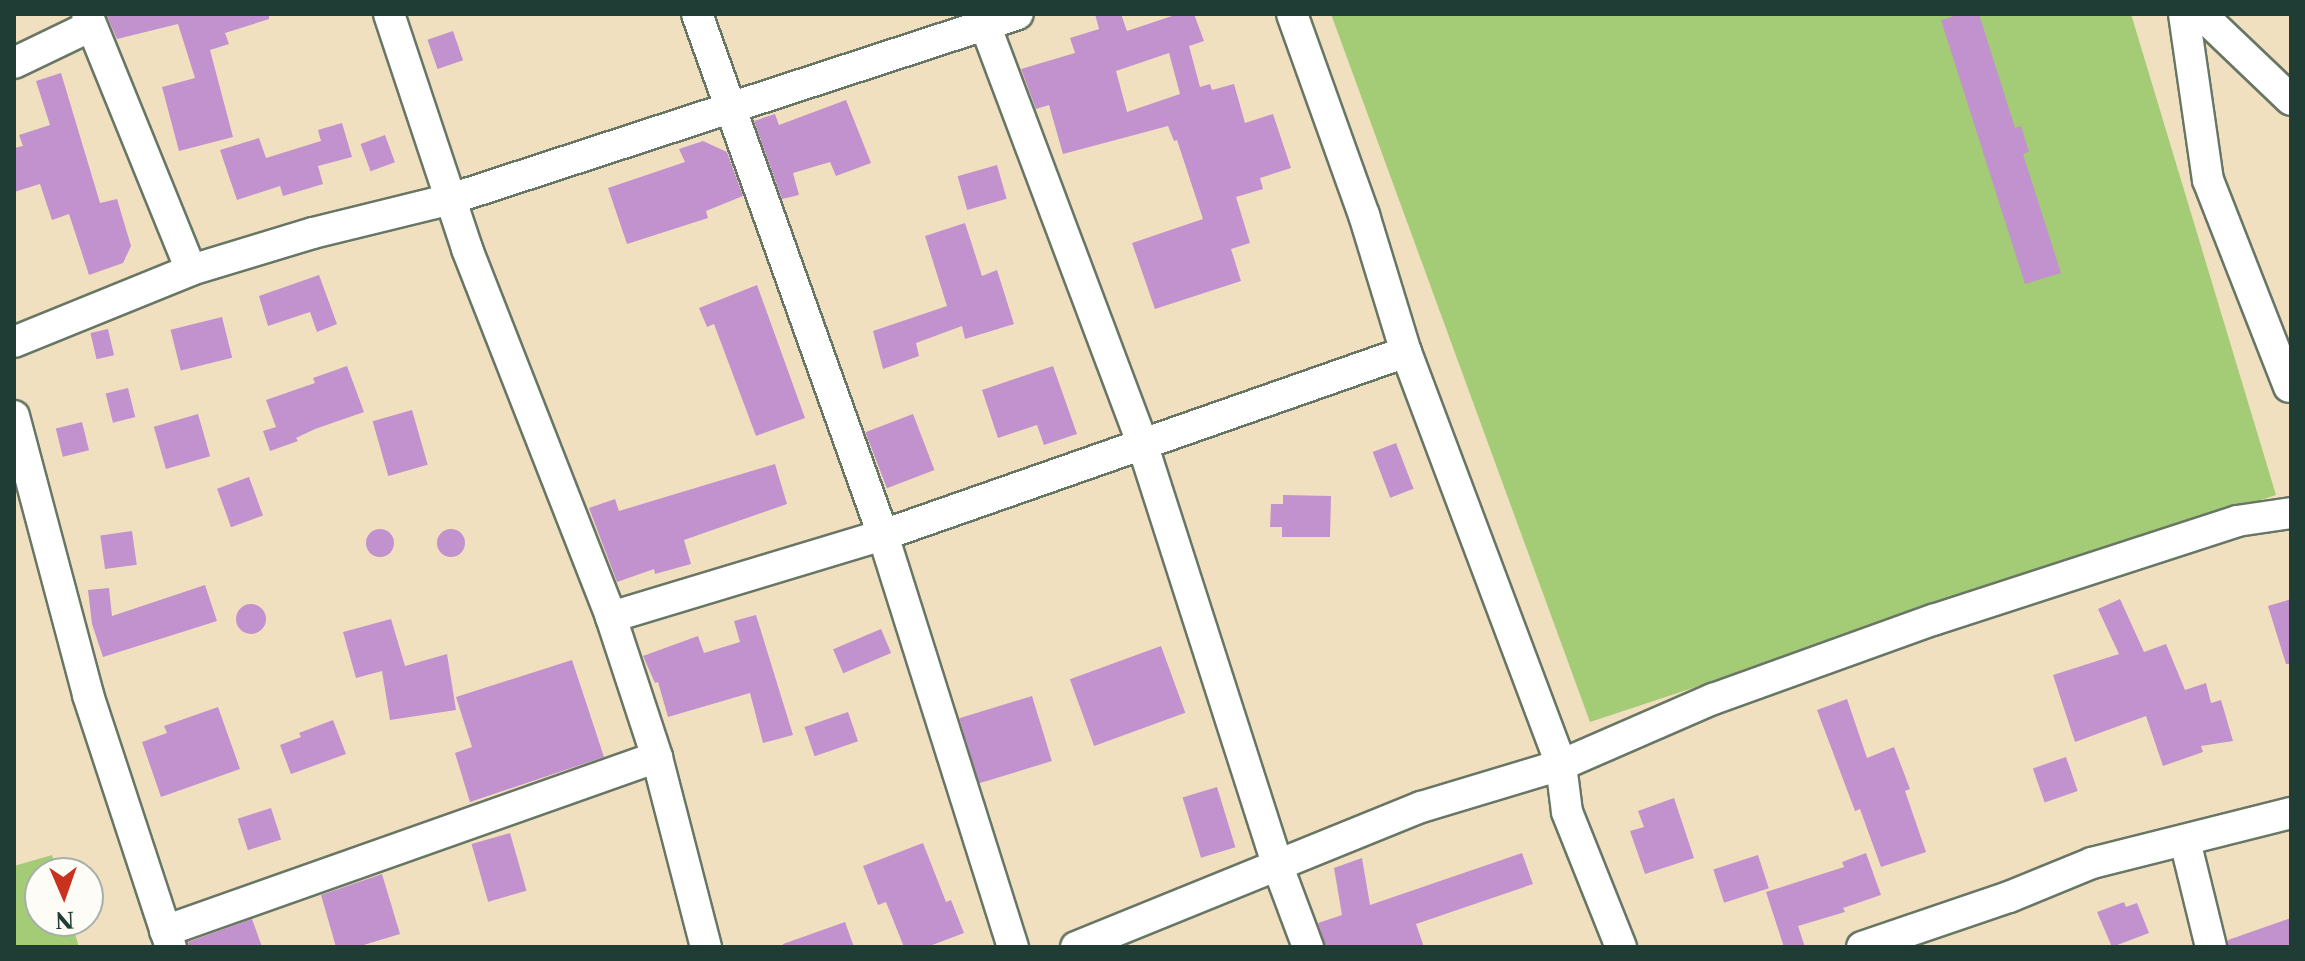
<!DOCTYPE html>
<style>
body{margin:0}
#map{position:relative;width:2305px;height:961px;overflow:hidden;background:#f1e0c0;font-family:"Libre Caslon Text",serif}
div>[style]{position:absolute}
.green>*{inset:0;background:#a4cb76}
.building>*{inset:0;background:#c192cd;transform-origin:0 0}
.round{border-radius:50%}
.roads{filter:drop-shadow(2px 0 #687665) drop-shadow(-2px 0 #687665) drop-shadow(0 2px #687665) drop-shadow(0 -2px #687665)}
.minor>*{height:30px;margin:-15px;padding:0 15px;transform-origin:15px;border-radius:15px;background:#fff}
span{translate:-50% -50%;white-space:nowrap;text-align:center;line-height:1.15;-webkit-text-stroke:6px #fdfcf7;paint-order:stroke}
.frame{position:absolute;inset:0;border:16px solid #1f3d34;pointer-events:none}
.north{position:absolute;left:24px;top:857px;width:80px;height:80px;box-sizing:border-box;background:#fdfcf7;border:2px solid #a4b0a9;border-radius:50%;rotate:178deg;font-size:22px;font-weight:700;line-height:32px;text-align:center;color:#1f3d34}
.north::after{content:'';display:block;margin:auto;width:28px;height:36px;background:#c8321e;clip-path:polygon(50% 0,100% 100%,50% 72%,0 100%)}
</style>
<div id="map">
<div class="green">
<i style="clip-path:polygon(1331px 14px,2131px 14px,2276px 495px,1590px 722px)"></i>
<i style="clip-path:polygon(52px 855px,57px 873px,40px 873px,40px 921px,71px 921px,79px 947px,14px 947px,14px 866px)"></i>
</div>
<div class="building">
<i style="clip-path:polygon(106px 14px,269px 14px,269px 19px,225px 33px,229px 44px,210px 50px,233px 137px,179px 151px,162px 87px,195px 78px,178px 24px,117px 39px)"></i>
<i style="clip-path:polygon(evenodd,1095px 14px,1121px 14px,1127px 31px,1178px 14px,1194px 14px,1204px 41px,1189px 46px,1200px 87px,1210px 84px,1212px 90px,1234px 84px,1245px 123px,1273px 114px,1291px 168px,1260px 178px,1263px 189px,1236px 197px,1250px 243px,1231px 249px,1241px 281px,1155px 309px,1132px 243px,1203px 219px,1177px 140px,1174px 141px,1168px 126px,1063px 154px,1049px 105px,1036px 109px,1021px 69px,1075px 53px,1070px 38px,1099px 29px,1095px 14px,1169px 53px,1180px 94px,1127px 112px,1116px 71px,1169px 53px)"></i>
<i style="clip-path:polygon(1961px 14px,1979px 14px,2015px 128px,2021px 126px,2029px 152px,2023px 154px,2061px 273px,2025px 284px,1941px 20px)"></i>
<i style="left:453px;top:31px;width:31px;height:27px;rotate:71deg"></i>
<i style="clip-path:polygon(61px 73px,100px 203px,117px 199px,131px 246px,123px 263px,89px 275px,69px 214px,52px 220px,40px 184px,14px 192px,14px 148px,23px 146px,19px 135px,50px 125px,36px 81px)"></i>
<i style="clip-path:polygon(846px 100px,871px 163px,836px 176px,830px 162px,793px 173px,799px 195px,782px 199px,754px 121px,775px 114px,779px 125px)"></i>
<i style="clip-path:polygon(342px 123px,352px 157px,318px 166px,323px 184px,283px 196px,280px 186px,237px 200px,220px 150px,259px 138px,266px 158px,321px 141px,318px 130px)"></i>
<i style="left:385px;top:135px;width:29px;height:26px;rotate:70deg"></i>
<i style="clip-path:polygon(703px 141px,727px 152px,743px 196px,706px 211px,708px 218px,627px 244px,608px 188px,685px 162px,679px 149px)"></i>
<i style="left:997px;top:165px;width:35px;height:41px;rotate:74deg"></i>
<i style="clip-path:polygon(965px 223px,982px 276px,997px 270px,1014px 324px,965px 339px,962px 326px,916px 343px,919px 356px,883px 369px,873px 331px,947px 306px,925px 236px)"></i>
<i style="clip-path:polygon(319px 275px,337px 324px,317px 332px,310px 312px,268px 326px,259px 296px)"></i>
<i style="clip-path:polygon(757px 285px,805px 418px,756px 436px,714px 324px,707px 327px,699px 308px)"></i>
<i style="left:222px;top:317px;width:42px;height:53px;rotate:76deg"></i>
<i style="left:108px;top:329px;width:27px;height:18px;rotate:77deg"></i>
<i style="clip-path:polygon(347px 366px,364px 412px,315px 429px,296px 438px,298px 441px,270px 451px,263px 431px,276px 427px,266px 400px,315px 383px,313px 378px)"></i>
<i style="clip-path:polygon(1053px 366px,1077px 434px,1044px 445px,1037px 425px,998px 438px,982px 390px)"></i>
<i style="left:128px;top:388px;width:30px;height:23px;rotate:76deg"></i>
<i style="left:412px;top:410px;width:57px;height:41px;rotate:74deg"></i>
<i style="left:198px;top:414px;width:44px;height:46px;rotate:74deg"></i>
<i style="left:913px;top:414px;width:60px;height:51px;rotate:69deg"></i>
<i style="left:82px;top:422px;width:29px;height:27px;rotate:76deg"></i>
<i style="left:1396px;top:443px;width:49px;height:25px;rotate:69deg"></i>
<i style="clip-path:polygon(775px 464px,787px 504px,684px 540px,691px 564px,655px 574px,654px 569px,617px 582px,589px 508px,615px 499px,619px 511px)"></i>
<i style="left:249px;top:477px;width:41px;height:34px;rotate:70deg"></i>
<i style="clip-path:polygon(1283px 495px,1331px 496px,1330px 537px,1282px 537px,1282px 527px,1270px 527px,1271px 504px,1283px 504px)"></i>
<i class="round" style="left:437px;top:529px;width:28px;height:28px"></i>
<i class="round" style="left:366px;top:529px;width:28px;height:28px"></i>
<i style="left:132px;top:531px;width:34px;height:32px;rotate:82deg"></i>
<i style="clip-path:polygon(205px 585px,217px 621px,103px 657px,92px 624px,88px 590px,109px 588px,112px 616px)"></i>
<i style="clip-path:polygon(2120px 599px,2144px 652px,2166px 644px,2185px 690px,2206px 683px,2211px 703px,2221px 700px,2233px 741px,2201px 746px,2203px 752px,2163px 766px,2146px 716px,2075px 742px,2053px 675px,2119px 654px,2098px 609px)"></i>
<i style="clip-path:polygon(2291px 599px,2291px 664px,2286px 664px,2268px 606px)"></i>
<i class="round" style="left:236px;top:604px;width:30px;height:30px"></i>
<i style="clip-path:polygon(756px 615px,793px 735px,763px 743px,750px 693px,668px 717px,658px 682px,655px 683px,643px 656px,698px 636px,704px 653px,740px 642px,734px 621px)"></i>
<i style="clip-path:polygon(391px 619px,405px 666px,447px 654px,456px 710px,390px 720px,382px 671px,356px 678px,343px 632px)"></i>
<i style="left:881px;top:629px;width:26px;height:52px;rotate:67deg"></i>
<i style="left:1161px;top:646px;width:71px;height:97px;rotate:70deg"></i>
<i style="clip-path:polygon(572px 660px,604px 757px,470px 802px,455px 753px,472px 747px,456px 697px)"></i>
<i style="left:1032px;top:696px;width:68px;height:76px;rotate:73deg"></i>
<i style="clip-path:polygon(1847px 699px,1867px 758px,1894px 747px,1910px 789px,1905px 791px,1926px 852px,1881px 867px,1860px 809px,1855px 811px,1817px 710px)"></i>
<i style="clip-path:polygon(218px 707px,240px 769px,161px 797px,142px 742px,167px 733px,164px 726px)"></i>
<i style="left:848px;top:712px;width:31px;height:46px;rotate:71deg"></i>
<i style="clip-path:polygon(333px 720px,346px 754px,291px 774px,280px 745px,301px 737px,299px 733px)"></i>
<i style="left:2066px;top:757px;width:36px;height:35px;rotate:71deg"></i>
<i style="left:1217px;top:787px;width:63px;height:36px;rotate:73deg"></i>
<i style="clip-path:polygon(1674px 798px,1694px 858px,1645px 874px,1630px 831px,1644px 827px,1638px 811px)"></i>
<i style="left:271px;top:808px;width:33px;height:35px;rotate:72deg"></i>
<i style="left:510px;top:833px;width:60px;height:40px;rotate:74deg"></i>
<i style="clip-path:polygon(923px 843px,946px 902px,951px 900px,964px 933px,927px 947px,904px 947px,886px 902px,878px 905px,863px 866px)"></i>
<i style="clip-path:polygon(1522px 853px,1533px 884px,1416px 924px,1424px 947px,1326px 947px,1318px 923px,1342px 915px,1334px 868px,1362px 858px,1370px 905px)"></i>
<i style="clip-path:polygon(1866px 853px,1881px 895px,1843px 908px,1845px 912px,1798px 926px,1805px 947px,1784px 947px,1766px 892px,1844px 867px,1842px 862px)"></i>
<i style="left:1758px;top:855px;width:35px;height:47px;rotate:72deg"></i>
<i style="clip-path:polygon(382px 874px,400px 934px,357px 947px,336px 947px,321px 895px)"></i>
<i style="clip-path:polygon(2124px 902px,2126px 907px,2137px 903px,2149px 933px,2112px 947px,2097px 912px)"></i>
<i style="clip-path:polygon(2291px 918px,2291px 947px,2228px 947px,2228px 940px)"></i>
<i style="clip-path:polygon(252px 919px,262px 947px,189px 947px,188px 942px)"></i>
<i style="clip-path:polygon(845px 922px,854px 947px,784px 947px,783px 944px)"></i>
</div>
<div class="roads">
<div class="minor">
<i style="left:87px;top:14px;width:276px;rotate:67.9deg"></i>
<i style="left:389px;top:14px;width:248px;rotate:71.6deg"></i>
<i style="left:467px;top:249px;width:395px;rotate:68.6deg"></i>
<i style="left:697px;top:14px;width:553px;rotate:70.35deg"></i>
<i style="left:883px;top:535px;width:432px;rotate:72.5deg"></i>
<i style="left:981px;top:14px;width:458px;rotate:69.4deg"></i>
<i style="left:1142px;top:443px;width:442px;rotate:72.2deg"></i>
<i style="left:1277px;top:864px;width:89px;rotate:69.5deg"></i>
<i style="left:1292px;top:14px;width:214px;rotate:70.3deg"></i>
<i style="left:1364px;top:215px;width:143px;rotate:73deg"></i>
<i style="left:1406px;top:352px;width:441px;rotate:69.4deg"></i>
<i style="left:1561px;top:765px;width:47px;rotate:82.7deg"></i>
<i style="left:1567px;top:812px;width:145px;rotate:68.2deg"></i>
<i style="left:2184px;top:14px;width:168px;rotate:81.8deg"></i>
<i style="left:2208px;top:180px;width:222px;rotate:68.6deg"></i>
<i style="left:2201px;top:14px;width:124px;rotate:43.7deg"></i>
<i style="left:14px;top:63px;width:85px;rotate:-25.7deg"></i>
<i style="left:14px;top:342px;width:191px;rotate:-22.1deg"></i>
<i style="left:191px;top:270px;width:127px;rotate:-16.9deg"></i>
<i style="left:313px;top:233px;width:142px;rotate:-13.8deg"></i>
<i style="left:451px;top:199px;width:596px;rotate:-18.07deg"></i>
<i style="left:14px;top:416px;width:289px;rotate:75.1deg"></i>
<i style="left:88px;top:695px;width:265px;rotate:71.8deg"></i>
<i style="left:2185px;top:841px;width:109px;rotate:76.2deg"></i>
<i style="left:165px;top:931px;width:522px;rotate:-19.48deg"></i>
<i style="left:706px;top:947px;width:196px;rotate:-104.5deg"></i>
<i style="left:657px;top:757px;width:147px;rotate:-108.2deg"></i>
<i style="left:611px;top:617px;width:284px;rotate:-16.8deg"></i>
<i style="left:883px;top:535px;width:554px;rotate:-19.29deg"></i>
<i style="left:1076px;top:947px;width:372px;rotate:-22.1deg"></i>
<i style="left:1421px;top:807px;width:146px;rotate:-16.7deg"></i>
<i style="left:1561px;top:765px;width:166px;rotate:-23.5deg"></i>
<i style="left:1713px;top:699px;width:234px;rotate:-19.8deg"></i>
<i style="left:1933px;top:620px;width:320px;rotate:-18deg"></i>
<i style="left:2237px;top:521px;width:55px;rotate:-8.4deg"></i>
<i style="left:1862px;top:947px;width:155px;rotate:-18.8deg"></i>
<i style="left:2009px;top:897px;width:90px;rotate:-22.3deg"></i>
<i style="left:2092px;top:863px;width:205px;rotate:-14.1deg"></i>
</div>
</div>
<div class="frame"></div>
<div class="north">N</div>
</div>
